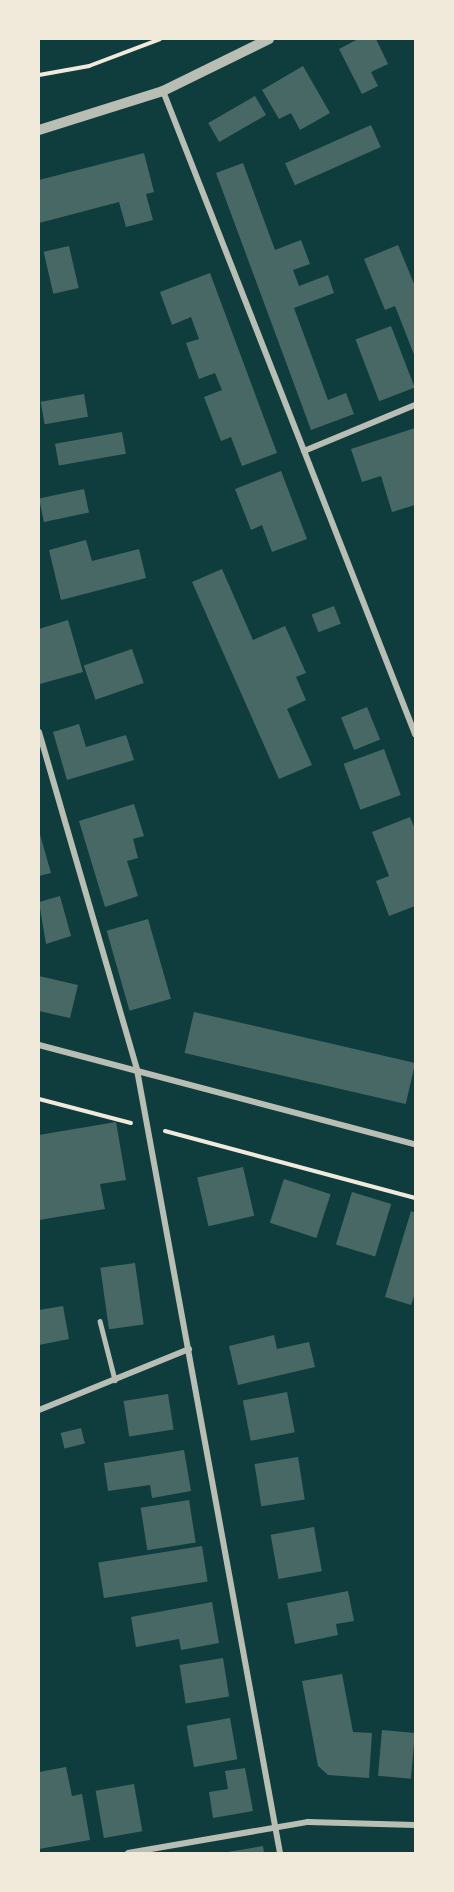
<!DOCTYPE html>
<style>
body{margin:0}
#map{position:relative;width:454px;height:1892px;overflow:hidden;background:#0f3d3e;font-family:"Golos Text",sans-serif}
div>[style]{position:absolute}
.building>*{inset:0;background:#486865;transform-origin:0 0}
.path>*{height:4px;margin:-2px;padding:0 2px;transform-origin:2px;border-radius:2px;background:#f1e9da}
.service>*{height:4.5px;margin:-2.25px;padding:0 2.25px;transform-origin:2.25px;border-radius:2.25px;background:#b8beb3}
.minor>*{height:6px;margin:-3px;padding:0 3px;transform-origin:3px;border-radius:3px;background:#b8beb3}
.tertiary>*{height:10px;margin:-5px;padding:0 5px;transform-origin:5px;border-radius:5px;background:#b8beb3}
span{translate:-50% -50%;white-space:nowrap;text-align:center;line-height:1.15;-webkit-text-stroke:4.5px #f1e9da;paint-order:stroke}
.frame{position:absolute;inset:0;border:40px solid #f1e9da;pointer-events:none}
</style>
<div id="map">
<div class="building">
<i style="clip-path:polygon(358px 39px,376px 39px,388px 64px,371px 72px,378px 86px,362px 94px,339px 49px)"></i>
<i style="clip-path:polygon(303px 66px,330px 113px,300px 130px,291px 113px,279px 119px,262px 90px)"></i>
<i style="left:255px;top:96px;width:22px;height:54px;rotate:60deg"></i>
<i style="left:371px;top:125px;width:24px;height:94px;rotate:66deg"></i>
<i style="clip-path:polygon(144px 153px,154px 192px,146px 194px,153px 220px,126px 227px,119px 202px,39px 223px,39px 180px)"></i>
<i style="clip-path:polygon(243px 163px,275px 250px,301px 240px,310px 264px,293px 270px,299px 286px,328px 275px,334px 293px,294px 308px,328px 400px,346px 393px,354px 414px,311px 430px,216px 173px)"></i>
<i style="clip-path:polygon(398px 245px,415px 286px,415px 357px,395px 306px,385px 310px,364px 259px)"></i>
<i style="left:69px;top:246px;width:43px;height:26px;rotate:77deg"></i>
<i style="clip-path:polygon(210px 273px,277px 453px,242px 466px,231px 437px,221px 441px,204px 397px,222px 390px,215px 373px,199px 379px,186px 343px,199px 339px,191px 317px,172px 325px,160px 292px)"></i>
<i style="left:391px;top:326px;width:66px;height:38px;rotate:69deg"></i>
<i style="left:84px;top:394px;width:23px;height:44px;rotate:80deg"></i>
<i style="clip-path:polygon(415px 428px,415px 505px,392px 512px,381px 476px,362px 482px,351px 449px)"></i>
<i style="left:122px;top:432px;width:22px;height:68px;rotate:80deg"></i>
<i style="clip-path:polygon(281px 471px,307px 539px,272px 552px,262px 525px,251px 530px,235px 489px)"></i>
<i style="left:84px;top:489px;width:24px;height:46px;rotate:78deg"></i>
<i style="clip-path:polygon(86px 540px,92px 561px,139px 549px,146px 578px,61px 600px,49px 550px)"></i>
<i style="clip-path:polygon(222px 569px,253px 640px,285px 626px,306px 673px,296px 677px,306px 700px,287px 709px,312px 765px,279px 779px,192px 582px)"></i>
<i style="left:334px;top:606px;width:19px;height:24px;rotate:69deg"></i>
<i style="clip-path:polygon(68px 620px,83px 672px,40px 684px,39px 629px)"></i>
<i style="left:132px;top:649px;width:36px;height:51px;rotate:71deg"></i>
<i style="left:367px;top:707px;width:35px;height:28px;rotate:68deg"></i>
<i style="clip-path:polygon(79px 724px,86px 747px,126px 735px,134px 760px,67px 780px,53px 732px)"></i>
<i style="left:384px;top:749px;width:49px;height:43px;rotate:70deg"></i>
<i style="clip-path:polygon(134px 804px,144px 836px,133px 839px,138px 858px,127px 861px,138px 896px,105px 907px,79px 821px)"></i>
<i style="clip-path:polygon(410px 817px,415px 829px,415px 906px,389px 916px,376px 881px,389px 876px,372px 832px)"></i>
<i style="clip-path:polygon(39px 831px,51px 873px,39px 876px)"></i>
<i style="clip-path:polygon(60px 896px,71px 936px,46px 944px,39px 902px)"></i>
<i style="left:148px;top:919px;width:83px;height:43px;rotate:74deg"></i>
<i style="clip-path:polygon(39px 976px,78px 985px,70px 1018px,39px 1011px)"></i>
<i style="left:194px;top:1012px;width:227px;height:42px;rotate:13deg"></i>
<i style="clip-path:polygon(116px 1122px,126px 1180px,100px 1184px,105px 1209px,39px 1220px,39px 1135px)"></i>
<i style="left:243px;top:1167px;width:50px;height:47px;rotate:77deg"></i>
<i style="left:284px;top:1179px;width:49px;height:46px;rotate:18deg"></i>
<i style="left:352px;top:1192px;width:41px;height:55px;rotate:17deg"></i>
<i style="clip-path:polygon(411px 1211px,415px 1213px,415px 1293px,411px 1305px,385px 1297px)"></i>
<i style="left:135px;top:1263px;width:62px;height:35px;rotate:82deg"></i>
<i style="clip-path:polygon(63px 1306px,69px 1339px,39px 1345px,39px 1310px)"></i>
<i style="clip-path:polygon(274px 1335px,277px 1349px,309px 1342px,315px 1367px,238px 1385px,229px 1346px)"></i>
<i style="left:287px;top:1392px;width:41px;height:45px;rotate:79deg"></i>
<i style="left:168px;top:1394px;width:36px;height:45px;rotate:81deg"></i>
<i style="left:81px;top:1428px;width:16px;height:21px;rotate:76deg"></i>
<i style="clip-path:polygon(184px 1450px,191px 1491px,152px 1498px,150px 1485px,108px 1491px,104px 1463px)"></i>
<i style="left:298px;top:1457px;width:43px;height:44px;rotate:81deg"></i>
<i style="left:189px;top:1500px;width:43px;height:49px;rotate:81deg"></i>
<i style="left:314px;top:1527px;width:45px;height:44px;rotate:80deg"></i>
<i style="left:202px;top:1546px;width:36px;height:105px;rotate:81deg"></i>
<i style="clip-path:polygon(348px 1591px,354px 1621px,336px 1624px,338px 1635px,295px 1644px,287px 1603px)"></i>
<i style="clip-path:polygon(212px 1602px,219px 1643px,181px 1650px,179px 1639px,136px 1647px,131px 1617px)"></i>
<i style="left:223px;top:1658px;width:39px;height:44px;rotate:81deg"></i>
<i style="clip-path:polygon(342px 1674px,353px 1732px,372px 1733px,369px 1778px,328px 1775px,318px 1766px,302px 1681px)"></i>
<i style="left:230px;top:1718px;width:42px;height:44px;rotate:80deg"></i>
<i style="left:382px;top:1730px;width:33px;height:46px;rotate:5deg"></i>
<i style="clip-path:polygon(66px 1767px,72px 1796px,82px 1794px,90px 1840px,39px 1849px,39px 1772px)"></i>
<i style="clip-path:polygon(245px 1768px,253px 1811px,213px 1818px,209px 1792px,228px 1789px,225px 1771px)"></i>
<i style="left:134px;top:1784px;width:48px;height:39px;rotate:80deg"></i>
<i style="clip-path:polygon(263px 1846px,264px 1853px,228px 1853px,228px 1852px)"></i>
</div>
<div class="path">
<i style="left:39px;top:75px;width:51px;rotate:-10.2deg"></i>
<i style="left:89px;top:66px;width:76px;rotate:-20.8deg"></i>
<i style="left:39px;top:1099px;width:95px;rotate:14.6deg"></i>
<i style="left:165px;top:1131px;width:259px;rotate:15deg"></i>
</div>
<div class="service">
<i style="left:100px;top:1321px;width:61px;rotate:75.7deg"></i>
</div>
<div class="minor">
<i style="left:163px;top:91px;width:691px;rotate:68.6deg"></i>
<i style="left:304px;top:451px;width:120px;rotate:-22.5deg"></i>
<i style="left:39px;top:732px;width:352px;rotate:73.8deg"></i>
<i style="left:137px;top:1070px;width:796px;rotate:79.65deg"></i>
<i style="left:39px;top:1045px;width:389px;rotate:14.8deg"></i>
<i style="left:39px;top:1410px;width:162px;rotate:-22.1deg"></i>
<i style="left:128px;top:1853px;width:183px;rotate:-9.8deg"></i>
<i style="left:308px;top:1822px;width:107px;rotate:1.6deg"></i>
</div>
<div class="tertiary">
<i style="left:39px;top:130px;width:130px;rotate:-17.5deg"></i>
<i style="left:163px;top:91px;width:118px;rotate:-26.1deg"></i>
</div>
<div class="frame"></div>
</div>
